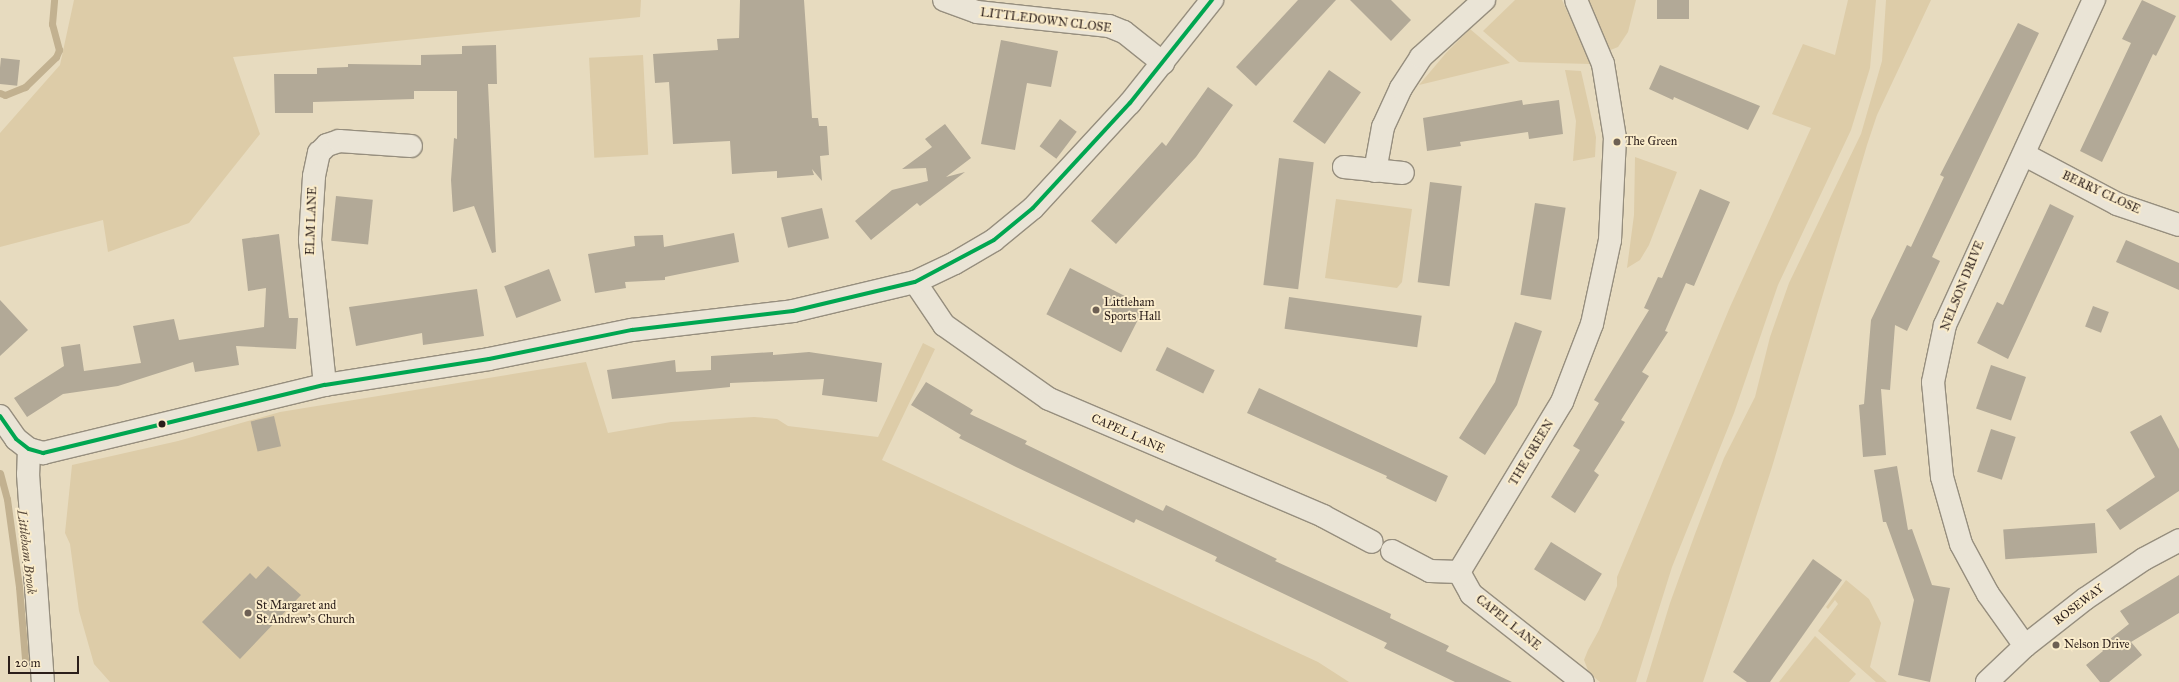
<!DOCTYPE html>
<style>
body{margin:0}
#map{position:relative;width:2179px;height:682px;overflow:hidden;background:#e7dbbf;font-family:"IM FELL Great Primer",serif}
div>[style]{position:absolute}
.green>*{inset:0;background:#ddcca8;transform-origin:0 0}
.stream>*{height:7px;margin:-3.5px;padding:0 3.5px;transform-origin:3.5px;border-radius:3.5px;background:#c2b190}
.building>*{inset:0;background:#b2a997;transform-origin:0 0}
.roads{filter:drop-shadow(1px 0 #968e7e) drop-shadow(-1px 0 #968e7e) drop-shadow(0 1px #968e7e) drop-shadow(0 -1px #968e7e)}
.minor>*{height:22px;margin:-11px;padding:0 11px;transform-origin:11px;border-radius:11px;background:#eae4d6}
.tertiary>*{height:22px;margin:-11px;padding:0 11px;transform-origin:11px;border-radius:11px;background:#eae4d6}
.bus-1>*{height:4px;margin:-2px;padding:0 2px;transform-origin:2px;border-radius:2px;background:#00a651}
.dots>*{width:11px;height:11px;translate:-50% -50%;box-sizing:border-box;border:2px solid #faeccb;border-radius:50%}
span{translate:-50% -50%;white-space:nowrap;text-align:center;line-height:1.15;-webkit-text-stroke:4px #faeccb;paint-order:stroke}
.street-label{font-size:12px;color:#2b1e1a}
.poi-label{font-size:12px;color:#2b1e1a}
.left{translate:0 -50%;text-align:left}
.water-label{font-size:13px;color:#5a4b3c;font-style:italic}
.scale{position:absolute;left:8px;top:656px;width:71px;height:18px;box-sizing:border-box;border:2px solid #2b1e1a;border-top:0;padding-left:5px;font-size:12px;line-height:14px;white-space:nowrap;color:#2b1e1a;-webkit-text-stroke:3px #faeccb;paint-order:stroke}
</style>
<div id="map">
<div class="green">
<i style="clip-path:polygon(74px 0,641px 0,640px 17px,233px 57px,260px 134px,189px 223px,108px 252px,103px 220px,0 247px,0 133px,60px 65px)"></i>
<i style="clip-path:polygon(1515px 0,1562px 0,1591px 64px,1519px 62px,1483px 31px)"></i>
<i style="clip-path:polygon(1586px 0,1636px 0,1628px 32px,1618px 47px,1608px 51px)"></i>
<i style="clip-path:polygon(1848px 0,1876px 0,1870px 68px,1851px 130px,1778px 285px,1734px 413px,1672px 567px,1636px 682px,1600px 682px,1589px 673px,1584px 660px,1588px 650px,1599px 630px,1617px 586px,1617px 577px,1730px 307px,1811px 128px,1772px 114px,1803px 44px,1835px 55px)"></i>
<i style="clip-path:polygon(1886px 0,1931px 0,1877px 115px,1867px 145px,1772px 467px,1706px 673px,1703px 682px,1646px 682px,1670px 603px,1695px 534px,1724px 458px,1755px 397px,1770px 337px,1789px 283px,1861px 134px,1882px 61px)"></i>
<i style="clip-path:polygon(1470px 29px,1510px 63px,1419px 85px,1446px 53px)"></i>
<i style="left:643px;top:55px;width:100px;height:54px;rotate:87deg"></i>
<i style="clip-path:polygon(1565px 70px,1581px 71px,1596px 137px,1595px 157px,1573px 161px,1576px 121px)"></i>
<i style="clip-path:polygon(1635px 157px,1677px 172px,1649px 245px,1640px 260px,1627px 268px,1634px 215px)"></i>
<i style="clip-path:polygon(1336px 199px,1412px 209px,1402px 282px,1397px 288px,1325px 278px)"></i>
<i style="clip-path:polygon(923px 343px,935px 349px,882px 460px,1318px 662px,1349px 682px,110px 682px,94px 664px,79px 611px,70px 544px,65px 533px,72px 465px,178px 441px,280px 412px,586px 362px,608px 433px,671px 422px,754px 417px,777px 419px,788px 426px,878px 437px)"></i>
<i style="clip-path:polygon(1846px 580px,1869px 599px,1881px 623px,1870px 667px,1887px 682px,1876px 682px,1818px 631px,1838px 604px,1835px 600px,1828px 609px,1826px 607px)"></i>
<i style="clip-path:polygon(1815px 636px,1856px 674px,1849px 682px,1779px 682px)"></i>
</div>
<div class="stream">
<i style="left:0;top:93px;width:5px;rotate:22deg"></i>
<i style="left:5px;top:95px;width:22px;rotate:-22deg"></i>
<i style="left:25px;top:87px;width:43px;rotate:-44.1deg"></i>
<i style="left:56px;top:57px;width:8px;rotate:-67deg"></i>
<i style="left:59px;top:50px;width:27px;rotate:-105deg"></i>
<i style="left:52px;top:24px;width:24px;rotate:-85deg"></i>
<i style="left:0;top:473px;width:27px;rotate:75deg"></i>
<i style="left:7px;top:499px;width:89px;rotate:82.2deg"></i>
<i style="left:19px;top:587px;width:72px;rotate:85.2deg"></i>
</div>
<div class="building">
<i style="clip-path:polygon(740px 0,804px 0,812px 118px,818px 118px,819px 126px,827px 126px,829px 155px,820px 156px,822px 181px,812px 169px,814px 175px,777px 178px,777px 171px,732px 174px,730px 141px,673px 144px,669px 82px,655px 83px,653px 54px,718px 50px,717px 39px,739px 38px)"></i>
<i style="clip-path:polygon(1298px 0,1336px 0,1256px 86px,1236px 67px)"></i>
<i style="clip-path:polygon(1350px 0,1391px 0,1411px 20px,1391px 41px)"></i>
<i style="left:1657px;top:0;width:32px;height:19px"></i>
<i style="clip-path:polygon(2142px 0,2176px 16px,2156px 56px,2153px 54px,2102px 162px,2080px 151px,2131px 43px,2122px 39px)"></i>
<i style="clip-path:polygon(2018px 23px,2039px 33px,1932px 257px,1940px 261px,1907px 331px,1895px 325px,1890px 390px,1881px 389px,1886px 455px,1863px 457px,1859px 405px,1864px 404px,1871px 320px,1907px 245px,1911px 247px,1944px 177px,1940px 175px)"></i>
<i style="clip-path:polygon(1001px 40px,1058px 51px,1051px 87px,1027px 83px,1015px 150px,981px 144px)"></i>
<i style="clip-path:polygon(496px 45px,497px 84px,488px 84px,496px 252px,492px 253px,474px 206px,453px 212px,451px 180px,454px 138px,457px 139px,457px 91px,414px 91px,414px 99px,313px 102px,313px 113px,275px 113px,274px 74px,317px 74px,317px 68px,348px 67px,348px 64px,421px 65px,421px 55px,462px 54px,462px 46px)"></i>
<i style="left:1px;top:58px;width:19px;height:26px;rotate:6deg"></i>
<i style="clip-path:polygon(1660px 65px,1760px 106px,1748px 130px,1674px 97px,1673px 100px,1649px 89px)"></i>
<i style="left:1329px;top:70px;width:39px;height:63px;rotate:35deg"></i>
<i style="clip-path:polygon(1208px 87px,1233px 105px,1196px 157px,1116px 244px,1091px 221px,1162px 142px,1166px 146px)"></i>
<i style="clip-path:polygon(1522px 100px,1523px 105px,1559px 100px,1563px 134px,1529px 139px,1528px 132px,1460px 142px,1461px 146px,1427px 151px,1423px 118px)"></i>
<i style="left:1060px;top:119px;width:21px;height:34px;rotate:37deg"></i>
<i style="clip-path:polygon(945px 124px,971px 158px,946px 177px,965px 172px,920px 206px,917px 203px,871px 240px,855px 221px,892px 190px,928px 181px,926px 168px,902px 169px,932px 147px,925px 139px)"></i>
<i style="left:1279px;top:158px;width:35px;height:128px;rotate:7deg"></i>
<i style="left:1430px;top:182px;width:32px;height:101px;rotate:7deg"></i>
<i style="clip-path:polygon(1700px 189px,1730px 202px,1694px 286px,1686px 283px,1665px 331px,1668px 332px,1642px 372px,1649px 376px,1621px 420px,1625px 422px,1594px 471px,1599px 475px,1575px 513px,1551px 497px,1580px 450px,1573px 446px,1599px 403px,1594px 400px,1649px 310px,1644px 308px,1658px 277px,1662px 278px)"></i>
<i style="left:336px;top:196px;width:37px;height:45px;rotate:6deg"></i>
<i style="left:1535px;top:203px;width:31px;height:93px;rotate:9deg"></i>
<i style="clip-path:polygon(2050px 204px,2074px 216px,2008px 359px,1977px 343px,1997px 302px,2003px 305px)"></i>
<i style="left:822px;top:208px;width:31px;height:42px;rotate:77deg"></i>
<i style="clip-path:polygon(734px 233px,739px 262px,665px 277px,665px 280px,625px 282px,626px 288px,595px 293px,588px 254px,635px 246px,634px 236px,663px 235px,664px 247px)"></i>
<i style="clip-path:polygon(279px 234px,289px 318px,298px 318px,296px 349px,236px 346px,239px 365px,195px 372px,193px 362px,118px 386px,63px 394px,27px 417px,14px 398px,64px 366px,61px 347px,80px 344px,84px 371px,141px 363px,133px 326px,174px 319px,179px 340px,264px 327px,266px 288px,248px 291px,242px 239px)"></i>
<i style="clip-path:polygon(2126px 240px,2179px 263px,2179px 290px,2116px 262px)"></i>
<i style="left:1070px;top:268px;width:84px;height:52px;rotate:27deg"></i>
<i style="left:549px;top:269px;width:34px;height:48px;rotate:69deg"></i>
<i style="clip-path:polygon(477px 289px,484px 336px,423px 345px,422px 333px,356px 346px,349px 307px)"></i>
<i style="left:1289px;top:297px;width:134px;height:32px;rotate:8deg"></i>
<i style="clip-path:polygon(0 300px,28px 330px,0 356px)"></i>
<i style="left:2093px;top:306px;width:17px;height:22px;rotate:21deg"></i>
<i style="clip-path:polygon(1515px 322px,1542px 331px,1517px 405px,1485px 455px,1459px 438px,1495px 382px)"></i>
<i style="left:1167px;top:347px;width:53px;height:26px;rotate:26deg"></i>
<i style="clip-path:polygon(773px 352px,773px 355px,809px 352px,882px 363px,877px 402px,822px 395px,824px 379px,730px 383px,730px 387px,612px 399px,607px 370px,675px 360px,676px 372px,711px 370px,711px 356px)"></i>
<i style="left:1991px;top:365px;width:37px;height:46px;rotate:19deg"></i>
<i style="clip-path:polygon(926px 382px,973px 410px,970px 414px,1027px 441px,1025px 444px,1163px 511px,1166px 505px,1277px 559px,1275px 561px,1391px 614px,1390px 618px,1449px 646px,1446px 651px,1512px 682px,1455px 682px,1384px 648px,1387px 643px,1215px 561px,1217px 557px,1136px 519px,1134px 523px,1014px 466px,959px 438px,961px 435px,911px 405px)"></i>
<i style="clip-path:polygon(1259px 388px,1448px 476px,1436px 502px,1386px 478px,1387px 476px,1247px 413px)"></i>
<i style="clip-path:polygon(2161px 415px,2179px 449px,2179px 491px,2120px 530px,2106px 510px,2155px 477px,2130px 432px)"></i>
<i style="left:274px;top:416px;width:31px;height:24px;rotate:77deg"></i>
<i style="left:1991px;top:429px;width:26px;height:45px;rotate:18deg"></i>
<i style="clip-path:polygon(1897px 466px,1908px 530px,1912px 529px,1932px 585px,1950px 588px,1930px 682px,1898px 675px,1914px 600px,1886px 522px,1883px 522px,1874px 470px)"></i>
<i style="left:2095px;top:523px;width:30px;height:92px;rotate:86deg"></i>
<i style="left:1551px;top:542px;width:60px;height:32px;rotate:32deg"></i>
<i style="clip-path:polygon(1813px 559px,1842px 580px,1770px 682px,1747px 682px,1733px 672px)"></i>
<i style="clip-path:polygon(268px 566px,301px 595px,240px 659px,202px 622px,250px 573px,256px 579px)"></i>
<i style="clip-path:polygon(2179px 575px,2179px 613px,2131px 642px,2142px 655px,2109px 682px,2100px 682px,2086px 665px,2103px 651px,2100px 647px,2129px 624px,2120px 611px)"></i>
</div>
<div class="roads">
<div class="minor">
<i style="left:944px;top:0;width:35px;rotate:20deg"></i>
<i style="left:977px;top:12px;width:133px;rotate:6.1deg"></i>
<i style="left:1109px;top:26px;width:16px;rotate:22deg"></i>
<i style="left:1124px;top:32px;width:50px;rotate:38.5deg"></i>
<i style="left:2025px;top:155px;width:104px;rotate:28deg"></i>
<i style="left:2117px;top:204px;width:65px;rotate:18.7deg"></i>
<i style="left:1344px;top:167px;width:59px;rotate:5.8deg"></i>
<i style="left:1375px;top:171px;width:45px;rotate:-79.7deg"></i>
<i style="left:1383px;top:127px;width:43px;rotate:-65.2deg"></i>
<i style="left:1401px;top:88px;width:37px;rotate:-57deg"></i>
<i style="left:1421px;top:57px;width:85px;rotate:-42.1deg"></i>
<i style="left:915px;top:282px;width:52px;rotate:56deg"></i>
<i style="left:944px;top:325px;width:128px;rotate:35.2deg"></i>
<i style="left:1049px;top:399px;width:298px;rotate:23.1deg"></i>
<i style="left:1323px;top:516px;width:55px;rotate:28deg"></i>
<i style="left:325px;top:385px;width:146px;rotate:-95.9deg"></i>
<i style="left:310px;top:240px;width:64px;rotate:-86.4deg"></i>
<i style="left:314px;top:176px;width:24px;rotate:-78deg"></i>
<i style="left:319px;top:153px;width:11px;rotate:-45deg"></i>
<i style="left:327px;top:145px;width:13px;rotate:-18deg"></i>
<i style="left:339px;top:141px;width:72px;rotate:4deg"></i>
<i style="left:29px;top:449px;width:25px;rotate:92deg"></i>
<i style="left:28px;top:474px;width:209px;rotate:85.9deg"></i>
<i style="left:1392px;top:551px;width:43px;rotate:27.8deg"></i>
<i style="left:1430px;top:571px;width:29px;rotate:2deg"></i>
<i style="left:1459px;top:572px;width:199px;rotate:-58.8deg"></i>
<i style="left:1562px;top:402px;width:84px;rotate:-69deg"></i>
<i style="left:1592px;top:324px;width:86px;rotate:-77.9deg"></i>
<i style="left:1610px;top:240px;width:102px;rotate:-87.2deg"></i>
<i style="left:1615px;top:138px;width:75px;rotate:-99.2deg"></i>
<i style="left:1603px;top:64px;width:69px;rotate:-112.9deg"></i>
<i style="left:1459px;top:572px;width:25px;rotate:61deg"></i>
<i style="left:1471px;top:594px;width:142px;rotate:38.2deg"></i>
<i style="left:2025px;top:646px;width:64px;rotate:-125.4deg"></i>
<i style="left:1988px;top:594px;width:57px;rotate:-118.4deg"></i>
<i style="left:1961px;top:544px;width:70px;rotate:-105.8deg"></i>
<i style="left:1942px;top:477px;width:95px;rotate:-95.4deg"></i>
<i style="left:1933px;top:382px;width:58px;rotate:-78.1deg"></i>
<i style="left:1945px;top:325px;width:358px;rotate:-65.4deg"></i>
<i style="left:1987px;top:682px;width:52px;rotate:-43.5deg"></i>
<i style="left:2025px;top:646px;width:76px;rotate:-38.1deg"></i>
<i style="left:2085px;top:599px;width:71px;rotate:-34.1deg"></i>
<i style="left:2144px;top:559px;width:40px;rotate:-28deg"></i>
</div>
<div class="tertiary">
<i style="left:0;top:416px;width:28px;rotate:55deg"></i>
<i style="left:16px;top:439px;width:16px;rotate:38deg"></i>
<i style="left:29px;top:449px;width:15px;rotate:16deg"></i>
<i style="left:43px;top:453px;width:290px;rotate:-13.6deg"></i>
<i style="left:325px;top:385px;width:166px;rotate:-9deg"></i>
<i style="left:489px;top:359px;width:146px;rotate:-11.5deg"></i>
<i style="left:632px;top:330px;width:162px;rotate:-6.7deg"></i>
<i style="left:793px;top:311px;width:125px;rotate:-13.4deg"></i>
<i style="left:915px;top:282px;width:44px;rotate:-25.4deg"></i>
<i style="left:955px;top:263px;width:45px;rotate:-30.5deg"></i>
<i style="left:994px;top:240px;width:50px;rotate:-39.4deg"></i>
<i style="left:1033px;top:208px;width:143px;rotate:-47.3deg"></i>
<i style="left:1130px;top:103px;width:132px;rotate:-51.5deg"></i>
</div>
</div>
<div class="bus-1">
<i style="left:0;top:416px;width:28px;rotate:55deg"></i>
<i style="left:16px;top:439px;width:16px;rotate:38deg"></i>
<i style="left:29px;top:449px;width:15px;rotate:16deg"></i>
<i style="left:43px;top:453px;width:290px;rotate:-13.6deg"></i>
<i style="left:325px;top:385px;width:166px;rotate:-9deg"></i>
<i style="left:489px;top:359px;width:146px;rotate:-11.5deg"></i>
<i style="left:632px;top:330px;width:162px;rotate:-6.7deg"></i>
<i style="left:793px;top:311px;width:125px;rotate:-13.4deg"></i>
<i style="left:915px;top:282px;width:89px;rotate:-28deg"></i>
<i style="left:994px;top:240px;width:50px;rotate:-39.4deg"></i>
<i style="left:1033px;top:208px;width:143px;rotate:-47.3deg"></i>
<i style="left:1130px;top:103px;width:132px;rotate:-51.5deg"></i>
</div>
<div class="dots">
<i style="left:1617px;top:142px;background:#6d6054"></i>
<i style="left:1096px;top:310px;background:#6d6054"></i>
<i style="left:162px;top:424px;background:#2b1e1a"></i>
<i style="left:248px;top:613px;background:#6d6054"></i>
<i style="left:2056px;top:645px;background:#6d6054"></i>
</div>
<div class="street-label">
<span style="left:1046px;top:21px;rotate:7deg">LITTLEDOWN CLOSE</span>
<span style="left:2101px;top:193px;rotate:25deg">BERRY CLOSE</span>
<span style="left:312px;top:221px;rotate:-88deg">ELM LANE</span>
<span style="left:1963px;top:286px;rotate:-68deg">NELSON DRIVE</span>
<span style="left:1128px;top:434px;rotate:24deg">CAPEL LANE</span>
<span style="left:1532px;top:453px;rotate:-59deg">THE GREEN</span>
<span style="left:2079px;top:605px;rotate:-37deg">ROSEWAY</span>
<span style="left:1508px;top:623px;rotate:39deg">CAPEL LANE</span>
</div>
<div class="poi-label">
<span class="left" style="left:1625px;top:142px">The Green</span>
<span class="left" style="left:1104px;top:310px">Littleham<br>Sports Hall</span>
<span class="left" style="left:256px;top:613px">St Margaret and<br>St Andrew's Church</span>
<span class="left" style="left:2064px;top:645px">Nelson Drive</span>
</div>
<div class="water-label">
<span style="left:26px;top:552px;rotate:83deg">Littleham Brook</span>
</div>
<div class="scale">20 m</div>
</div>
